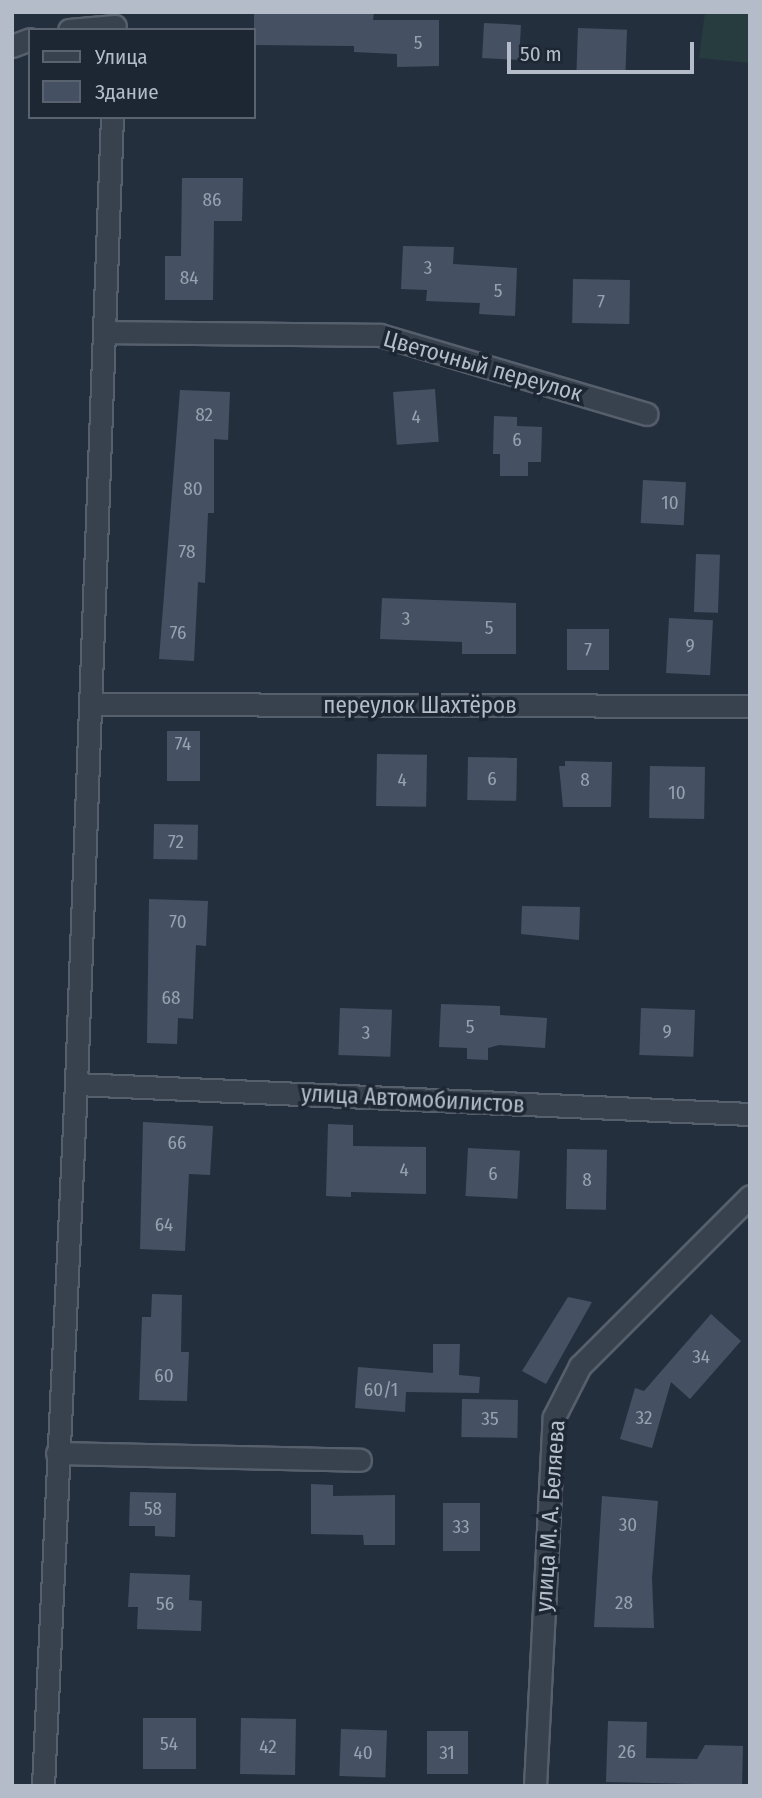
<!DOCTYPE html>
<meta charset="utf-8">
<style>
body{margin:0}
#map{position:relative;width:762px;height:1798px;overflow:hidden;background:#242f3e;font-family:"Fira Sans Condensed",sans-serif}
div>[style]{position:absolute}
.green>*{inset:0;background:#263c3f}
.building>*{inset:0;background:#455162;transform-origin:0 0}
.roads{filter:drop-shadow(2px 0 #565f6c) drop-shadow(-2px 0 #565f6c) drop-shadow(0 2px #565f6c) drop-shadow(0 -2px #565f6c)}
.minor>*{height:21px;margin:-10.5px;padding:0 10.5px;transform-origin:10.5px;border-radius:10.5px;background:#38414e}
span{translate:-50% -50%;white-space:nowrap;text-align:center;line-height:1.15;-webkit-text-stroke:7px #1d2633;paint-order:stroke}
.number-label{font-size:19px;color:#98a1af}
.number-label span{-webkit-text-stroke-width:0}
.street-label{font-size:23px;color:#b4bcc9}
.frame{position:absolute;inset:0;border:14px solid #b4bcc9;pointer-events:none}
.legend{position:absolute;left:28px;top:28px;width:228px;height:91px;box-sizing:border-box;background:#1d2633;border:2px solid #59626f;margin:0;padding:9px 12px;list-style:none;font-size:21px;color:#b4bcc9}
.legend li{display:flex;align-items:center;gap:14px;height:35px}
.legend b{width:35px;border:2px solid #59626f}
.scale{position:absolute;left:507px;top:42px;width:187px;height:32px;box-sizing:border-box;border:4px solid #b4bcc9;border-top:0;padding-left:9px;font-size:21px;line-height:24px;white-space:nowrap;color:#b4bcc9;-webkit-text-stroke:5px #1d2633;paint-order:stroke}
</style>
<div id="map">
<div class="green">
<i style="clip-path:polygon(705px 12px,750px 12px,750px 63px,699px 58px)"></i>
</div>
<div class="building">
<i style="clip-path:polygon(254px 12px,374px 12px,373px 20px,439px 20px,439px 66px,397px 67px,397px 54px,354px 52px,354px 46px,254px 45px)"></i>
<i style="left:484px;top:23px;width:37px;height:35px;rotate:3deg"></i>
<i style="left:578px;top:28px;width:49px;height:44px;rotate:2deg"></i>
<i style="clip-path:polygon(182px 178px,243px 178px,242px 221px,214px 221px,213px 300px,165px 300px,165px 256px,181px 256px)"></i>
<i style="clip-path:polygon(403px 246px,454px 247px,453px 264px,517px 268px,515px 316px,479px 314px,480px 303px,426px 301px,427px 290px,401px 289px)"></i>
<i style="left:573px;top:279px;width:57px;height:44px;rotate:1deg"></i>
<i style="left:435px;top:389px;width:53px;height:42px;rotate:86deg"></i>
<i style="clip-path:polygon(180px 390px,230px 392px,228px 440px,214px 439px,214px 513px,208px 513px,205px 583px,198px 582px,194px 661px,159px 659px)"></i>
<i style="clip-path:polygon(494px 416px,517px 417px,517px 426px,542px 427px,541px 462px,528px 462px,528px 476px,500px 476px,500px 454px,493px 454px)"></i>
<i style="left:643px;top:480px;width:43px;height:43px;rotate:3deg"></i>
<i style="left:696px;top:554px;width:24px;height:58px;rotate:2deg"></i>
<i style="clip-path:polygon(382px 598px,516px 603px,516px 654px,462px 654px,462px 642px,380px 639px)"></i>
<i style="left:669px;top:618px;width:44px;height:55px;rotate:3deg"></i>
<i style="left:567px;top:629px;width:42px;height:41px"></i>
<i style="left:167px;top:731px;width:33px;height:50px"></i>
<i style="left:377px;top:754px;width:50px;height:52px;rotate:1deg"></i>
<i style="left:468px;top:757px;width:49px;height:43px;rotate:1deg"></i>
<i style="clip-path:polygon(565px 761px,612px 762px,611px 807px,563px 807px,559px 766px,565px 766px)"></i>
<i style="left:650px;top:766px;width:55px;height:52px;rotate:1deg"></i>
<i style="left:154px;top:824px;width:44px;height:35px;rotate:1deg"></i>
<i style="clip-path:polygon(149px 899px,208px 901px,206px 946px,196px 945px,193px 1019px,178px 1018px,177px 1044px,147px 1043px)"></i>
<i style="clip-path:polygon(522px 906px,580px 907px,579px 940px,521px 934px)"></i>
<i style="clip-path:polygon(441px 1004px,500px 1006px,500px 1015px,547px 1018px,545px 1048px,499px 1045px,488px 1048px,488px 1060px,467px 1059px,467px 1048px,439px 1047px)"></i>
<i style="left:340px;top:1008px;width:52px;height:47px;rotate:2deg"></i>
<i style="left:641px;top:1008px;width:54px;height:47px;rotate:2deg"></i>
<i style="clip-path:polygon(143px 1122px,213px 1126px,210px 1175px,189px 1174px,185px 1251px,140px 1249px)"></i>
<i style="clip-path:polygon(328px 1124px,353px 1125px,353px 1146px,426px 1147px,426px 1194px,351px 1192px,351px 1197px,326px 1196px)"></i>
<i style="left:468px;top:1148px;width:52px;height:48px;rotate:3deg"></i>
<i style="left:567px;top:1149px;width:40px;height:60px;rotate:1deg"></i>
<i style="clip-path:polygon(152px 1294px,182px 1295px,181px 1352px,189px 1352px,187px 1401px,139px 1400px,142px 1317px,151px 1317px)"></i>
<i style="clip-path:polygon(568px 1297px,592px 1302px,546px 1384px,522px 1371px)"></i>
<i style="clip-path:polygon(711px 1314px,741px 1341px,690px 1399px,671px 1382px,652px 1448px,620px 1439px,635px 1388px,644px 1391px)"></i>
<i style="clip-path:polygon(433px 1344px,460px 1344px,459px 1375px,480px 1377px,479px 1393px,406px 1392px,405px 1412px,355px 1408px,358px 1367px,433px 1373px)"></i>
<i style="left:462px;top:1399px;width:56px;height:38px;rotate:1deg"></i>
<i style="clip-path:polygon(311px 1484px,333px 1485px,333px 1496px,395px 1495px,395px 1545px,364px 1545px,363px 1535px,311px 1534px)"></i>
<i style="clip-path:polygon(130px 1492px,176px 1493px,175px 1537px,155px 1536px,155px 1526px,129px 1526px)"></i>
<i style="clip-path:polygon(602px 1496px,658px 1501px,652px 1578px,654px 1628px,594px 1627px)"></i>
<i style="left:443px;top:1503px;width:37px;height:48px"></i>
<i style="clip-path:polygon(130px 1573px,190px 1575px,189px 1600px,202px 1601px,201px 1631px,137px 1629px,138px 1607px,128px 1607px)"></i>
<i style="left:143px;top:1718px;width:53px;height:51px"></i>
<i style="left:241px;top:1718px;width:55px;height:56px;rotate:1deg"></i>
<i style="clip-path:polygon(608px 1721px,647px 1722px,646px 1758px,697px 1759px,705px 1745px,743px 1746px,742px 1785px,606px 1782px)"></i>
<i style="left:341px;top:1729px;width:46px;height:47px;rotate:2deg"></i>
<i style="left:427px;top:1731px;width:41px;height:43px"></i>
</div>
<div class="roads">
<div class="minor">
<i style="left:69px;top:30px;width:46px;rotate:-5deg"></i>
<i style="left:12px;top:46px;width:19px;rotate:-21deg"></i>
<i style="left:107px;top:332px;width:273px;rotate:0.6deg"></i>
<i style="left:380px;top:335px;width:278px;rotate:16.5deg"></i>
<i style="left:90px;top:704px;width:660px;rotate:0.17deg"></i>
<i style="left:76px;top:1084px;width:675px;rotate:2.55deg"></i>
<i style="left:57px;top:1453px;width:303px;rotate:1.3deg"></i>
<i style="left:43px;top:1786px;width:703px;rotate:-87.31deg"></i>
<i style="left:76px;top:1084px;width:968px;rotate:-87.87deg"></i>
<i style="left:535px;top:1786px;width:369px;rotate:-87.1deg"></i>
<i style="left:554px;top:1417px;width:57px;rotate:-63deg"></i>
<i style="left:580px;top:1366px;width:240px;rotate:-45deg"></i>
</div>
</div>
<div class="number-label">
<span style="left:418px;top:43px">5</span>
<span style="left:212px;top:200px">86</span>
<span style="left:428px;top:268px">3</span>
<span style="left:189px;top:278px">84</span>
<span style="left:498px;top:291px">5</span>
<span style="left:601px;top:302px">7</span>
<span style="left:204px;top:415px">82</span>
<span style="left:416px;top:417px">4</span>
<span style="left:517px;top:440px">6</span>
<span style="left:193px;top:489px">80</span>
<span style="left:670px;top:503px">10</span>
<span style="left:187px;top:552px">78</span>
<span style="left:406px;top:619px">3</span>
<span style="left:489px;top:628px">5</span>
<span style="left:178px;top:633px">76</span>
<span style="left:690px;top:646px">9</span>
<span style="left:588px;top:650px">7</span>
<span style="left:183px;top:744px">74</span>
<span style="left:492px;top:779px">6</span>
<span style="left:402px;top:780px">4</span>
<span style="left:585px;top:780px">8</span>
<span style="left:677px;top:793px">10</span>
<span style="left:176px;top:842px">72</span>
<span style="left:178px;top:922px">70</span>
<span style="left:171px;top:998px">68</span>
<span style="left:470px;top:1027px">5</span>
<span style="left:667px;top:1032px">9</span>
<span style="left:366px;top:1033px">3</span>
<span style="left:177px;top:1143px">66</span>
<span style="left:404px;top:1170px">4</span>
<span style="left:493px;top:1174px">6</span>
<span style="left:587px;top:1180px">8</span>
<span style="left:164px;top:1225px">64</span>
<span style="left:701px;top:1357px">34</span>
<span style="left:164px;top:1376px">60</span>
<span style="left:381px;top:1390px">60/1</span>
<span style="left:644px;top:1418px">32</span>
<span style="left:490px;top:1419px">35</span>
<span style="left:153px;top:1509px">58</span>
<span style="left:628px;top:1525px">30</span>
<span style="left:461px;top:1527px">33</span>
<span style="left:624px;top:1603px">28</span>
<span style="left:165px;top:1604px">56</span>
<span style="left:169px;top:1744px">54</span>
<span style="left:268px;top:1747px">42</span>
<span style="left:627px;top:1752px">26</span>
<span style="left:363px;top:1753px">40</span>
<span style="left:447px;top:1753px">31</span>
</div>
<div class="street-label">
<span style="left:483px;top:366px;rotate:16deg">Цветочный переулок</span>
<span style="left:420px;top:705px">переулок Шахтёров</span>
<span style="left:413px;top:1099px;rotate:3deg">улица Автомобилистов</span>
<span style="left:550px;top:1516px;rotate:-86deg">улица М. А. Беляева</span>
</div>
<div class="frame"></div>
<ul class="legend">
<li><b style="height:9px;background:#38414e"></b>Улица</li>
<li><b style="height:19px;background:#455162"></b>Здание</li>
</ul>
<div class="scale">50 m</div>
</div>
